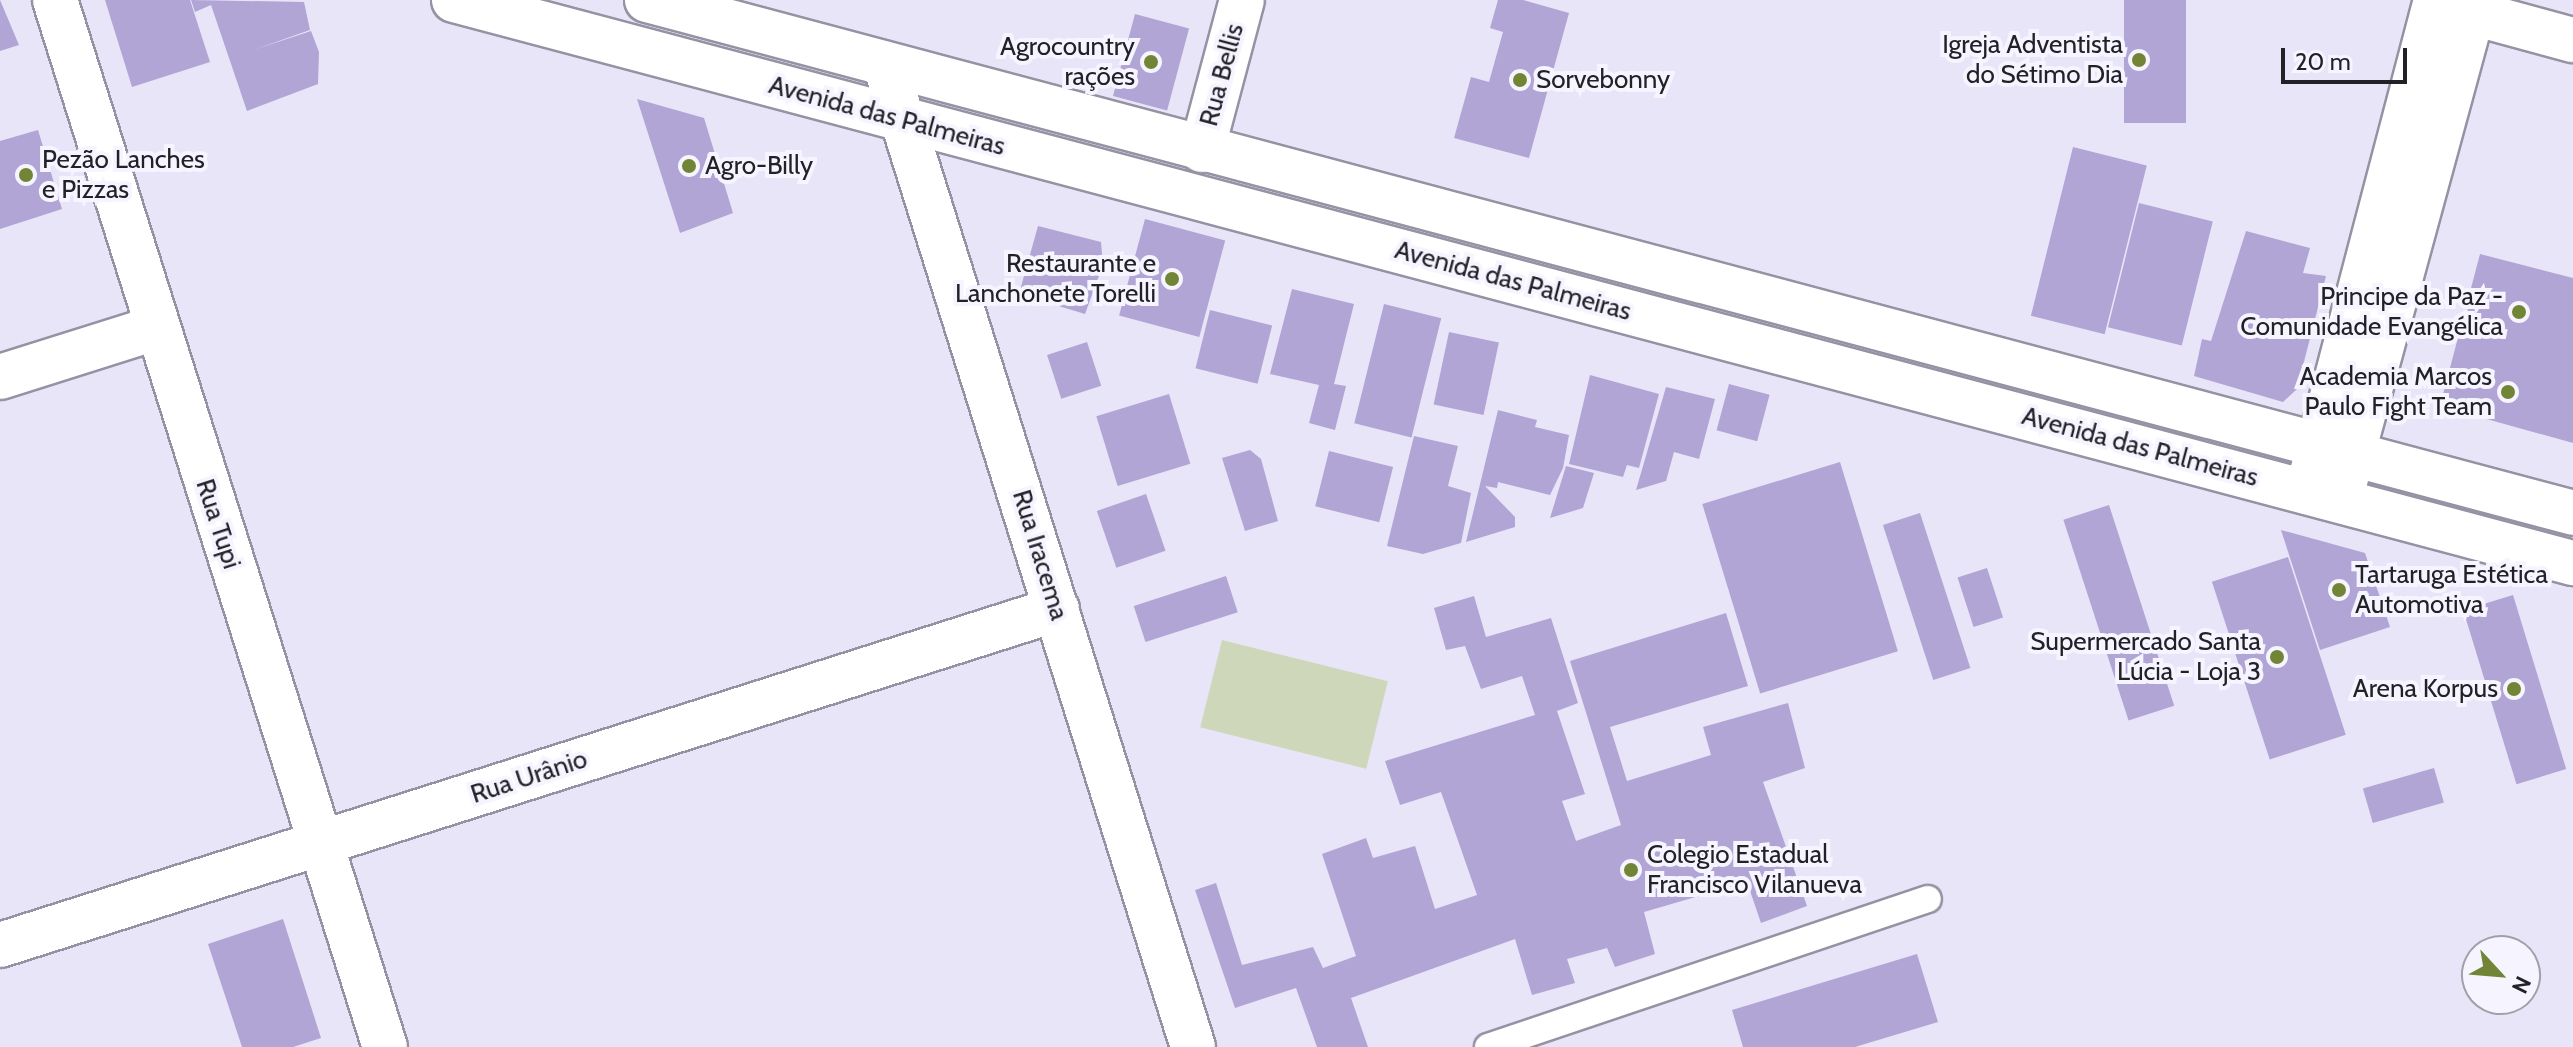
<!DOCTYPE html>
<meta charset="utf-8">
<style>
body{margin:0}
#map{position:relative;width:2573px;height:1047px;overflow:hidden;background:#e9e5f8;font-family:Cabin,sans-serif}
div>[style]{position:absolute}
.green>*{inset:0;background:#ced7b9;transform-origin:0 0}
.building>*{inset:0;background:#b0a5d5;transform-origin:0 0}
.roads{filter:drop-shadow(2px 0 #9592a3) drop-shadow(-2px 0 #9592a3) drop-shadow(0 2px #9592a3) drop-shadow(0 -2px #9592a3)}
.lane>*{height:26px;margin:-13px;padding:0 13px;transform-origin:13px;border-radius:13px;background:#fff}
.street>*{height:44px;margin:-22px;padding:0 22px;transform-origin:22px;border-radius:22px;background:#fff}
.secondary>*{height:44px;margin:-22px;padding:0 22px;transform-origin:22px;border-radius:22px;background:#fff}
.dots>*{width:22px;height:22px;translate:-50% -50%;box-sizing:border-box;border:4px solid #f6f4ff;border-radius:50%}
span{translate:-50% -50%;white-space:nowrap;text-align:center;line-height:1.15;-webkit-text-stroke:8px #f6f4ff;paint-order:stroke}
.poi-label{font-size:26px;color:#222128}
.right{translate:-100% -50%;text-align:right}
.left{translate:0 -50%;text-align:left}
.street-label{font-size:26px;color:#222128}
.north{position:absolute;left:2461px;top:935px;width:80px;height:80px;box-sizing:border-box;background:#f6f4ff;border:2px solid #a1a0a9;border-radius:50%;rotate:116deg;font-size:22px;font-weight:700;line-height:32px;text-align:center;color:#222128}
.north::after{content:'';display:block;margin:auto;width:28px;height:36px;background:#728536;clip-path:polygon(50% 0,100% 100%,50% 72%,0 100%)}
.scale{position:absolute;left:2281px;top:48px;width:126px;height:36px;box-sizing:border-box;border:4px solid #222128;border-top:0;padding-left:10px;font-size:24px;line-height:28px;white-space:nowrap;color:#222128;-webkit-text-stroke:6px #f6f4ff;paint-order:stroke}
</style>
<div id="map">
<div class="green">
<i style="left:1222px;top:640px;width:171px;height:90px;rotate:14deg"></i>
</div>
<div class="building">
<i style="clip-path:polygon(0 0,19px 45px,0 51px)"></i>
<i style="clip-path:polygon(105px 0,190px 0,210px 62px,132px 87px)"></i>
<i style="clip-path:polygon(191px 0,304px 2px,310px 30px,253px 50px,311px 31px,319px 52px,318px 84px,247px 111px,211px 5px,195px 12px)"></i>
<i style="clip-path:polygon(1498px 0,1523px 0,1569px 13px,1529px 158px,1454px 138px,1471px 77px,1489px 82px,1503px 32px,1490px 28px)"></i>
<i style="left:2124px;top:0;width:62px;height:123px"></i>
<i style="left:1135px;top:14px;width:56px;height:85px;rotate:15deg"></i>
<i style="clip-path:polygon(637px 99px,704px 118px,733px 213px,680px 233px)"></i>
<i style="clip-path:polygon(38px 130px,62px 209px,0 229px,0 141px)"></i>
<i style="left:2073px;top:147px;width:76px;height:174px;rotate:14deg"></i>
<i style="left:2139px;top:203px;width:76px;height:128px;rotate:14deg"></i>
<i style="left:1145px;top:219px;width:83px;height:100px;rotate:15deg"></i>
<i style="clip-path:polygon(1038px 226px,1101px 242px,1103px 265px,1085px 314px,1019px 294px)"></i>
<i style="clip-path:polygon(2246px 231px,2310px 248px,2303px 273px,2326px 276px,2297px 389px,2283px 402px,2194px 376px,2202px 339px,2211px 341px)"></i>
<i style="clip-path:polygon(2480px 254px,2573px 278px,2573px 443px,2440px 406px)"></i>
<i style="clip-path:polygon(1292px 289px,1354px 304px,1334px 384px,1346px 386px,1335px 430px,1309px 423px,1319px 385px,1270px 374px)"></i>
<i style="left:1384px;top:304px;width:59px;height:123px;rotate:14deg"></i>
<i style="left:1210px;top:310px;width:64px;height:60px;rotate:14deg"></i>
<i style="left:1449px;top:332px;width:51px;height:74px;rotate:12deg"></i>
<i style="left:1087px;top:342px;width:46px;height:42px;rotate:72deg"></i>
<i style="clip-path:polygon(1590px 375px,1659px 394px,1639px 468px,1627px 465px,1623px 477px,1569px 464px)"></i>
<i style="left:1729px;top:384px;width:42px;height:48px;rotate:15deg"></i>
<i style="clip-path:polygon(1666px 387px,1715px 399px,1699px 459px,1674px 452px,1666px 481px,1636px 490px)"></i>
<i style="left:1169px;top:394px;width:73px;height:76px;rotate:73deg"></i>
<i style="clip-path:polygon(1498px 410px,1537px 420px,1535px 427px,1569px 435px,1563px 468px,1550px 495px,1498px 482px,1497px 488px,1485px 486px,1515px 517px,1515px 527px,1466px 542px)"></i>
<i style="clip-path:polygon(1414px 436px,1458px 446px,1448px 486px,1471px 493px,1461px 543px,1423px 554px,1387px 546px)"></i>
<i style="clip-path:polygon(1250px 450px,1261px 459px,1278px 521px,1245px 531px,1222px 458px)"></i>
<i style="left:1329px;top:451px;width:66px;height:57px;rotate:14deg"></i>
<i style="left:1840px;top:462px;width:198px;height:144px;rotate:73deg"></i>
<i style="clip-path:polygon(1566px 466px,1594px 473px,1583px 508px,1550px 518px)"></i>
<i style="left:1146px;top:494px;width:60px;height:52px;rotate:71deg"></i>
<i style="left:2109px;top:505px;width:211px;height:48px;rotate:72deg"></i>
<i style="left:1920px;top:513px;width:163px;height:39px;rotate:72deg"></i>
<i style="clip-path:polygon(2281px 530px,2365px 553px,2390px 627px,2320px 650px)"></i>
<i style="left:2288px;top:557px;width:187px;height:80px;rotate:72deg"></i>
<i style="left:1987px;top:568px;width:52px;height:31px;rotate:72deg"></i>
<i style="left:1226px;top:576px;width:38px;height:97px;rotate:72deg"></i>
<i style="left:2513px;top:595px;width:182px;height:52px;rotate:73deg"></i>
<i style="clip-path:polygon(1474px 596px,1486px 637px,1551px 618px,1578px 703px,1557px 711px,1585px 794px,1562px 801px,1576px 841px,1621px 825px,1570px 661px,1726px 613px,1748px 686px,1610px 727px,1627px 781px,1711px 755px,1703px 727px,1788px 703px,1805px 768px,1763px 782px,1807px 906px,1761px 923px,1747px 882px,1644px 912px,1655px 954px,1615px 967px,1607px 948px,1567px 959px,1575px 983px,1532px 995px,1515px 939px,1351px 998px,1368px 1047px,1317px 1047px,1296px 988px,1235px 1008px,1195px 890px,1216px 883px,1242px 965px,1313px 947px,1323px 968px,1356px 956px,1322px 854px,1366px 838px,1373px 858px,1415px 846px,1435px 909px,1477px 895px,1441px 792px,1400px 805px,1385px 761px,1535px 715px,1522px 676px,1481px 689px,1465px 646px,1446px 650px,1434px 608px)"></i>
<i style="left:2434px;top:768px;width:36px;height:74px;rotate:74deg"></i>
<i style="clip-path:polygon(283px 919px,321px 1038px,293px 1047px,242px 1047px,208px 944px)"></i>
<i style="clip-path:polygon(1917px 954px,1938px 1022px,1855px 1047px,1743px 1047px,1732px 1010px)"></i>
</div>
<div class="roads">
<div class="lane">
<i style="left:1488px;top:1047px;width:464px;rotate:-18.6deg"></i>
</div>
<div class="street">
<i style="left:55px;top:0;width:1098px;rotate:72.51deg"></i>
<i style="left:2444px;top:5px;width:134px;rotate:15.2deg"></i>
<i style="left:885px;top:64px;width:1030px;rotate:72.6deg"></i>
<i style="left:1202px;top:150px;width:155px;rotate:-75.1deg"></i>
<i style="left:0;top:377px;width:163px;rotate:-17.5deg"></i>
<i style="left:2307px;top:492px;width:509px;rotate:-75.31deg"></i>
<i style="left:2340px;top:500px;width:518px;rotate:-74.78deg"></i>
<i style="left:0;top:945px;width:1109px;rotate:-17.63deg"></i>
</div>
<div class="secondary">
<i style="left:454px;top:0;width:2193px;rotate:14.88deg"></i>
<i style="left:647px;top:0;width:1993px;rotate:14.91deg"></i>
</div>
</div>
<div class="dots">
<i style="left:2139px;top:60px;background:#728536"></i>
<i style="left:1151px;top:62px;background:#728536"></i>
<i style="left:1520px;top:80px;background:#728536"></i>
<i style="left:689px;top:166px;background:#728536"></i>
<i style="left:26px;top:175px;background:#728536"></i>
<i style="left:1172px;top:279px;background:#728536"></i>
<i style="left:2519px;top:312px;background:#728536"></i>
<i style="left:2508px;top:392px;background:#728536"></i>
<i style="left:2339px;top:590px;background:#728536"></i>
<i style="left:2277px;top:657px;background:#728536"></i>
<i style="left:2514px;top:689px;background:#728536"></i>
<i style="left:1631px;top:870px;background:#728536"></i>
</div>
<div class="poi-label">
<span class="right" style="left:2123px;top:60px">Igreja Adventista<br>do Sétimo Dia</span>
<span class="right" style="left:1135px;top:62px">Agrocountry<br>rações</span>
<span class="left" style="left:1536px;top:80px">Sorvebonny</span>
<span class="left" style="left:42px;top:175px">Pezão Lanches<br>e Pizzas</span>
<span class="left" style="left:705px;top:166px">Agro-Billy</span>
<span class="right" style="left:1156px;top:279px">Restaurante e<br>Lanchonete Torelli</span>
<span class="right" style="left:2503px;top:312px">Principe da Paz -<br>Comunidade Evangélica</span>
<span class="right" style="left:2492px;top:392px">Academia Marcos<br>Paulo Fight Team</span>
<span class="left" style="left:2355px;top:590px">Tartaruga Estética<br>Automotiva</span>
<span class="right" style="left:2261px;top:657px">Supermercado Santa<br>Lúcia - Loja 3</span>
<span class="right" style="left:2498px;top:689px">Arena Korpus</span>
<span class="left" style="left:1647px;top:870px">Colegio Estadual<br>Francisco Vilanueva</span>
</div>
<div class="street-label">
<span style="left:1222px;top:75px;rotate:-75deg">Rua Bellis</span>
<span style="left:887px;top:116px;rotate:15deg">Avenida das Palmeiras</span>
<span style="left:1513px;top:281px;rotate:15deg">Avenida das Palmeiras</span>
<span style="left:2140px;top:447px;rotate:15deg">Avenida das Palmeiras</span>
<span style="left:218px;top:524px;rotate:72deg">Rua Tupi</span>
<span style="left:1040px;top:555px;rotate:73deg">Rua Iracema</span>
<span style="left:529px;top:777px;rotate:-18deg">Rua Urânio</span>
</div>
<div class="north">N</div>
<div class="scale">20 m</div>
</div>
